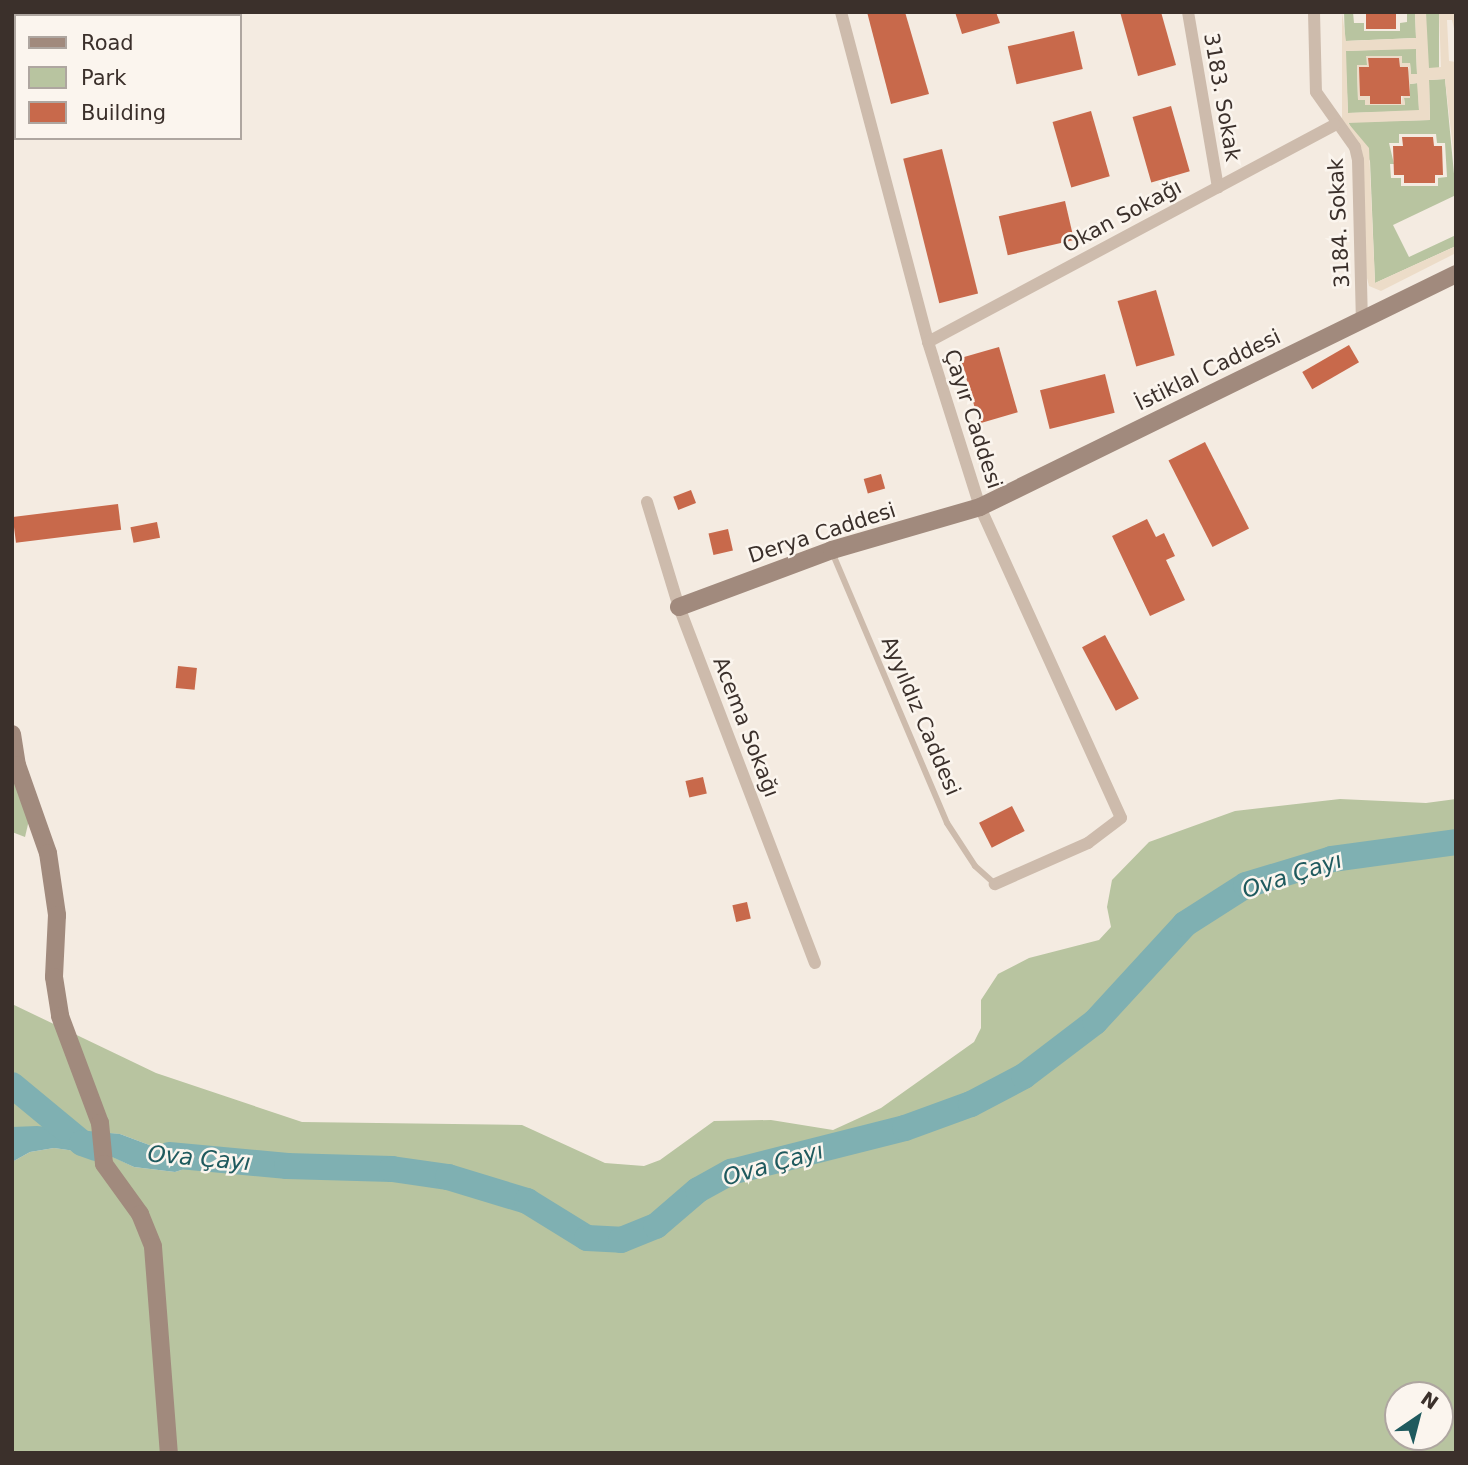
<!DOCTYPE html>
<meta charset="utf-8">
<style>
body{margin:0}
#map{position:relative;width:1468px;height:1465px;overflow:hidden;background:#f4ebe1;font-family:"DejaVu Sans",sans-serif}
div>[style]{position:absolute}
.green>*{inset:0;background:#b8c4a0;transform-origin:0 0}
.plaza>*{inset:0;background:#ecdcc8}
.water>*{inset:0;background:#7fb0b2}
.river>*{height:26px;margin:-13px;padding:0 13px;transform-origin:13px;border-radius:13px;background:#7fb0b2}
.building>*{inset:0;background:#c8694b;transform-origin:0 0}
.lane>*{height:6px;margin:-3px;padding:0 3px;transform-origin:3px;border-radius:3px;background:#cdbbac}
.street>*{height:12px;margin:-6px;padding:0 6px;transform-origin:6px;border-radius:6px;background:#cdbbac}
.secondary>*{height:18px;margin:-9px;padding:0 9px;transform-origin:9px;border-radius:9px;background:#a18a7d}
span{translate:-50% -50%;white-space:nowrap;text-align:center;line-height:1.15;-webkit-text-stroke:5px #fbf5ee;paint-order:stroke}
.street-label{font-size:21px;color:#3b302b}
.water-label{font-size:23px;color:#1f5a5e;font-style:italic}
.frame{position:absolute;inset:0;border:14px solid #3b302b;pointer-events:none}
.legend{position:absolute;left:14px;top:14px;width:228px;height:126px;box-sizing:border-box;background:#fbf5ee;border:2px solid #aea6a0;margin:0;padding:9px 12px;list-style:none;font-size:21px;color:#3b302b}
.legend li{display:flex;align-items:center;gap:14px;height:35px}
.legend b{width:35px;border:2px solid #aea6a0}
.north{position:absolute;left:1384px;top:1381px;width:70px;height:70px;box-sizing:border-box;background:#fbf5ee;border:2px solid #aea6a0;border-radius:50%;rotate:35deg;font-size:19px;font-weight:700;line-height:28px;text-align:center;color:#3b302b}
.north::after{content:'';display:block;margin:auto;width:24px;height:32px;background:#1f5a5e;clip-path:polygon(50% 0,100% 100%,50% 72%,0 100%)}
</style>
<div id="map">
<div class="green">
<i style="clip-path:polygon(1344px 12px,1353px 12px,1354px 23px,1364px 23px,1364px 31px,1400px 31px,1400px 23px,1407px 22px,1407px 12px,1415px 12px,1416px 38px,1345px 41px)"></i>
<i style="left:1426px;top:12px;width:13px;height:56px"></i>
<i style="clip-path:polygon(1416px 48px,1417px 74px,1411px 75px,1410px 63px,1402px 63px,1402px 56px,1367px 56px,1367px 65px,1357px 65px,1358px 100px,1365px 100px,1365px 105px,1405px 105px,1404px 98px,1410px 98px,1410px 84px,1418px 83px,1419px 111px,1348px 113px,1345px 51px)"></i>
<i style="clip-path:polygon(evenodd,1445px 79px,1456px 195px,1393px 225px,1409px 257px,1456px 235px,1456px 246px,1375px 283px,1370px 161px,1348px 122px,1430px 120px,1429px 80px,1445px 79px,1399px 134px,1436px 134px,1437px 143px,1445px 143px,1447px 177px,1438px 178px,1438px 186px,1401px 186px,1401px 178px,1391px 178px,1390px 164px,1394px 164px,1389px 143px,1399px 143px,1399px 134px)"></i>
<i style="clip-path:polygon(12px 765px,29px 820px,25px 837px,12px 832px)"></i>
<i style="clip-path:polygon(evenodd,1340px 799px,1426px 803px,1456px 799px,1456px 1453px,12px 1453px,12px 1162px,30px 1152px,54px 1148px,111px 1156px,134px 1167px,175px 1172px,200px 1164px,207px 1146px,160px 1149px,120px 1134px,12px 1127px,12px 1004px,156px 1073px,302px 1122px,522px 1125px,605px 1163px,644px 1166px,660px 1160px,714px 1121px,771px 1120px,833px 1130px,881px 1108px,974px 1042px,981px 1028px,981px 1000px,998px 974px,1029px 958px,1099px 940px,1111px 927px,1107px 907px,1112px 880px,1149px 842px,1235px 811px,1340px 799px,1398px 1395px,1440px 1395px,1440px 1437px,1398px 1437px,1398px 1395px)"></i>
</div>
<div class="plaza">
<i style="clip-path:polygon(evenodd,1342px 12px,1346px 41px,1416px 38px,1415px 12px,1426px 12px,1429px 68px,1441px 67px,1439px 12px,1456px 12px,1456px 37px,1452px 20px,1447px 20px,1449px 61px,1456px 62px,1456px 175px,1445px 79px,1429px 80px,1430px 120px,1348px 123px,1369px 148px,1375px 283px,1456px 246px,1456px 253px,1381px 291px,1369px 286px,1366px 274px,1362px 149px,1342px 124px,1342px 12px,1416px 49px,1417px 74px,1411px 74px,1410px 63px,1402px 63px,1402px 56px,1366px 56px,1367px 65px,1357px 65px,1358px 100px,1365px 100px,1365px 105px,1405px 105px,1404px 98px,1410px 98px,1410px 84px,1417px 83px,1419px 110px,1348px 113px,1346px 51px,1416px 49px,1342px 12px,1369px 58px,1399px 58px,1400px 67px,1409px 67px,1401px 104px,1371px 104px,1370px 96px,1360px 95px,1363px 88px,1359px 67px,1369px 67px,1369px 58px)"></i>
</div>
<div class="water">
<i style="clip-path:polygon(37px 1126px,120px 1134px,160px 1149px,187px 1144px,209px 1150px,200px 1164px,175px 1172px,134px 1167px,110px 1156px,54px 1148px,30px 1152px,12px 1162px,12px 1127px)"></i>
</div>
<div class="river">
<i style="left:12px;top:1085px;width:91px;rotate:39.6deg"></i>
<i style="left:82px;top:1143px;width:15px;rotate:20deg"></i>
<i style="left:169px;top:1155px;width:119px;rotate:5.3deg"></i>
<i style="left:287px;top:1166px;width:105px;rotate:1.6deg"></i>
<i style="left:392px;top:1169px;width:57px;rotate:8.1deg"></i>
<i style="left:448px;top:1177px;width:83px;rotate:16.9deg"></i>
<i style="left:527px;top:1201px;width:70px;rotate:31.7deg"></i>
<i style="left:587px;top:1238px;width:34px;rotate:3deg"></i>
<i style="left:621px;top:1240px;width:38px;rotate:-22deg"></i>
<i style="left:656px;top:1226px;width:55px;rotate:-40.6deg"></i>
<i style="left:698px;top:1190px;width:38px;rotate:-29deg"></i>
<i style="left:731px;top:1172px;width:179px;rotate:-14.2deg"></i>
<i style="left:905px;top:1128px;width:70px;rotate:-20deg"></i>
<i style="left:971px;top:1104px;width:60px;rotate:-27.8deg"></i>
<i style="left:1024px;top:1076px;width:89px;rotate:-37.3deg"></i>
<i style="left:1095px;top:1022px;width:133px;rotate:-47.4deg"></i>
<i style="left:1185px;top:924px;width:72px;rotate:-32.6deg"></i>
<i style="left:1246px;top:885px;width:90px;rotate:-16.8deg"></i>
<i style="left:1332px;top:859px;width:125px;rotate:-7.8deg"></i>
</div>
<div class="building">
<i style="clip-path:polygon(867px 12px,905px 12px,929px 94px,891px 104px)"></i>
<i style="clip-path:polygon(955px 12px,996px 12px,1000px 23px,962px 34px)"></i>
<i style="clip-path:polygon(1120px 12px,1161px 12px,1176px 65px,1138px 76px)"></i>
<i style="left:1366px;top:12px;width:30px;height:17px"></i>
<i style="left:1074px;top:31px;width:39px;height:68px;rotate:77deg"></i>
<i style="clip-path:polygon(1368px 58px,1399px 58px,1400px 67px,1408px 67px,1410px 96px,1401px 96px,1401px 104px,1370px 104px,1370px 96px,1360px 96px,1359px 67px,1369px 67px)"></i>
<i style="left:1171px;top:106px;width:68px;height:40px;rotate:74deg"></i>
<i style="left:1091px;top:111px;width:68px;height:40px;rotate:74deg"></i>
<i style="clip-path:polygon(1402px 137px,1433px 137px,1434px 146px,1442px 146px,1443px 175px,1435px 175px,1435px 183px,1404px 183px,1404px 175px,1394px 175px,1393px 146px,1403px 146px)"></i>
<i style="left:942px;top:149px;width:149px;height:40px;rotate:76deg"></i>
<i style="left:1065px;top:201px;width:40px;height:68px;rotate:77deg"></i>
<i style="left:1156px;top:290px;width:68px;height:40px;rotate:74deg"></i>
<i style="left:1349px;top:345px;width:20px;height:54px;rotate:60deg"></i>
<i style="left:999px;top:347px;width:68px;height:40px;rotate:74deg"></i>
<i style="left:1105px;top:374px;width:40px;height:67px;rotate:76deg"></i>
<i style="left:1205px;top:442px;width:97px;height:41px;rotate:63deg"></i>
<i style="left:881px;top:474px;width:15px;height:18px;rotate:74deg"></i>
<i style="left:691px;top:490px;width:14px;height:19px;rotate:69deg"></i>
<i style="left:118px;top:504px;width:26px;height:106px;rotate:83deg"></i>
<i style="clip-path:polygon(1147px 519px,1156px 537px,1164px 533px,1175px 556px,1166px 560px,1185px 600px,1150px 616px,1112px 536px)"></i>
<i style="left:157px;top:522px;width:16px;height:27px;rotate:79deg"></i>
<i style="left:728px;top:529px;width:22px;height:20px;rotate:77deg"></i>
<i style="left:1105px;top:635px;width:72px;height:26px;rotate:62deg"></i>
<i style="left:178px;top:666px;width:19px;height:22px;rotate:6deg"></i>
<i style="left:703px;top:777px;width:17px;height:18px;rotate:77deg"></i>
<i style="left:1012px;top:806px;width:28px;height:37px;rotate:63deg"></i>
<i style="left:747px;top:902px;width:17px;height:15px;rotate:77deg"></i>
</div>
<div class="lane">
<i style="left:832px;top:552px;width:294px;rotate:67deg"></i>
<i style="left:947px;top:823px;width:51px;rotate:56.9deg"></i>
<i style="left:975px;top:866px;width:27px;rotate:42deg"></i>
</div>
<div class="street">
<i style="left:841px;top:12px;width:341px;rotate:75.2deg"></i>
<i style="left:928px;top:342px;width:173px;rotate:72.5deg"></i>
<i style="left:980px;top:507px;width:341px;rotate:65.6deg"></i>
<i style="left:1121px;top:818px;width:41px;rotate:142.9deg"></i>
<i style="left:1088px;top:843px;width:102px;rotate:156.2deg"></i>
<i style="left:1188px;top:12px;width:178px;rotate:80.3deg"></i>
<i style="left:1314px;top:12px;width:80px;rotate:88.6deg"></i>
<i style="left:1316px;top:92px;width:67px;rotate:54.7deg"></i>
<i style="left:1355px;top:147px;width:13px;rotate:77deg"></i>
<i style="left:1358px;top:160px;width:159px;rotate:88.6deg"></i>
<i style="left:928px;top:342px;width:461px;rotate:-28.1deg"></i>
<i style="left:647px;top:502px;width:110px;rotate:73.1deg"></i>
<i style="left:679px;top:607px;width:381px;rotate:69.1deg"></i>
</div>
<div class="secondary">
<i style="left:679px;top:607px;width:163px;rotate:-20.4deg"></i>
<i style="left:832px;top:550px;width:154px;rotate:-16.2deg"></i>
<i style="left:980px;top:507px;width:530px;rotate:-26.08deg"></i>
<i style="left:12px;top:734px;width:31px;rotate:81deg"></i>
<i style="left:17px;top:765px;width:93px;rotate:70.6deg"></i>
<i style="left:48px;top:853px;width:63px;rotate:81.7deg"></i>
<i style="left:57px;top:915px;width:62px;rotate:92.8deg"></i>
<i style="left:54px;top:977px;width:39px;rotate:81deg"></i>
<i style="left:60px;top:1016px;width:114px;rotate:69.5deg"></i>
<i style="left:100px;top:1123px;width:41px;rotate:84.4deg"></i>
<i style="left:104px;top:1164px;width:62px;rotate:54.2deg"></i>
<i style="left:140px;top:1214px;width:35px;rotate:68deg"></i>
<i style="left:153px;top:1247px;width:207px;rotate:85.6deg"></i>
</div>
<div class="street-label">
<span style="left:1222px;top:97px;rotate:80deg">3183. Sokak</span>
<span style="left:1122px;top:216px;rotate:-28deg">Okan Sokağı</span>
<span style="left:1339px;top:223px;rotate:-93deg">3184. Sokak</span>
<span style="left:1208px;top:370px;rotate:-26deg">İstiklal Caddesi</span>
<span style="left:973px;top:419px;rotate:72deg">Çayır Caddesi</span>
<span style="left:822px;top:533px;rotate:-18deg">Derya Caddesi</span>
<span style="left:921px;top:716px;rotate:67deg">Ayyıldız Caddesi</span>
<span style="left:746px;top:727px;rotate:69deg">Acema Sokağı</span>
</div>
<div class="water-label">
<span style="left:1292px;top:875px;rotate:-18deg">Ova Çayı</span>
<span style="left:199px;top:1158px;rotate:5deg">Ova Çayı</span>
<span style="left:773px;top:1164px;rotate:-16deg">Ova Çayı</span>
</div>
<div class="frame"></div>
<ul class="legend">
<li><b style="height:9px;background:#a18a7d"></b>Road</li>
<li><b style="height:19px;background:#b8c4a0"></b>Park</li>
<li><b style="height:19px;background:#c8694b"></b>Building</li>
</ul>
<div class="north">N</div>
</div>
